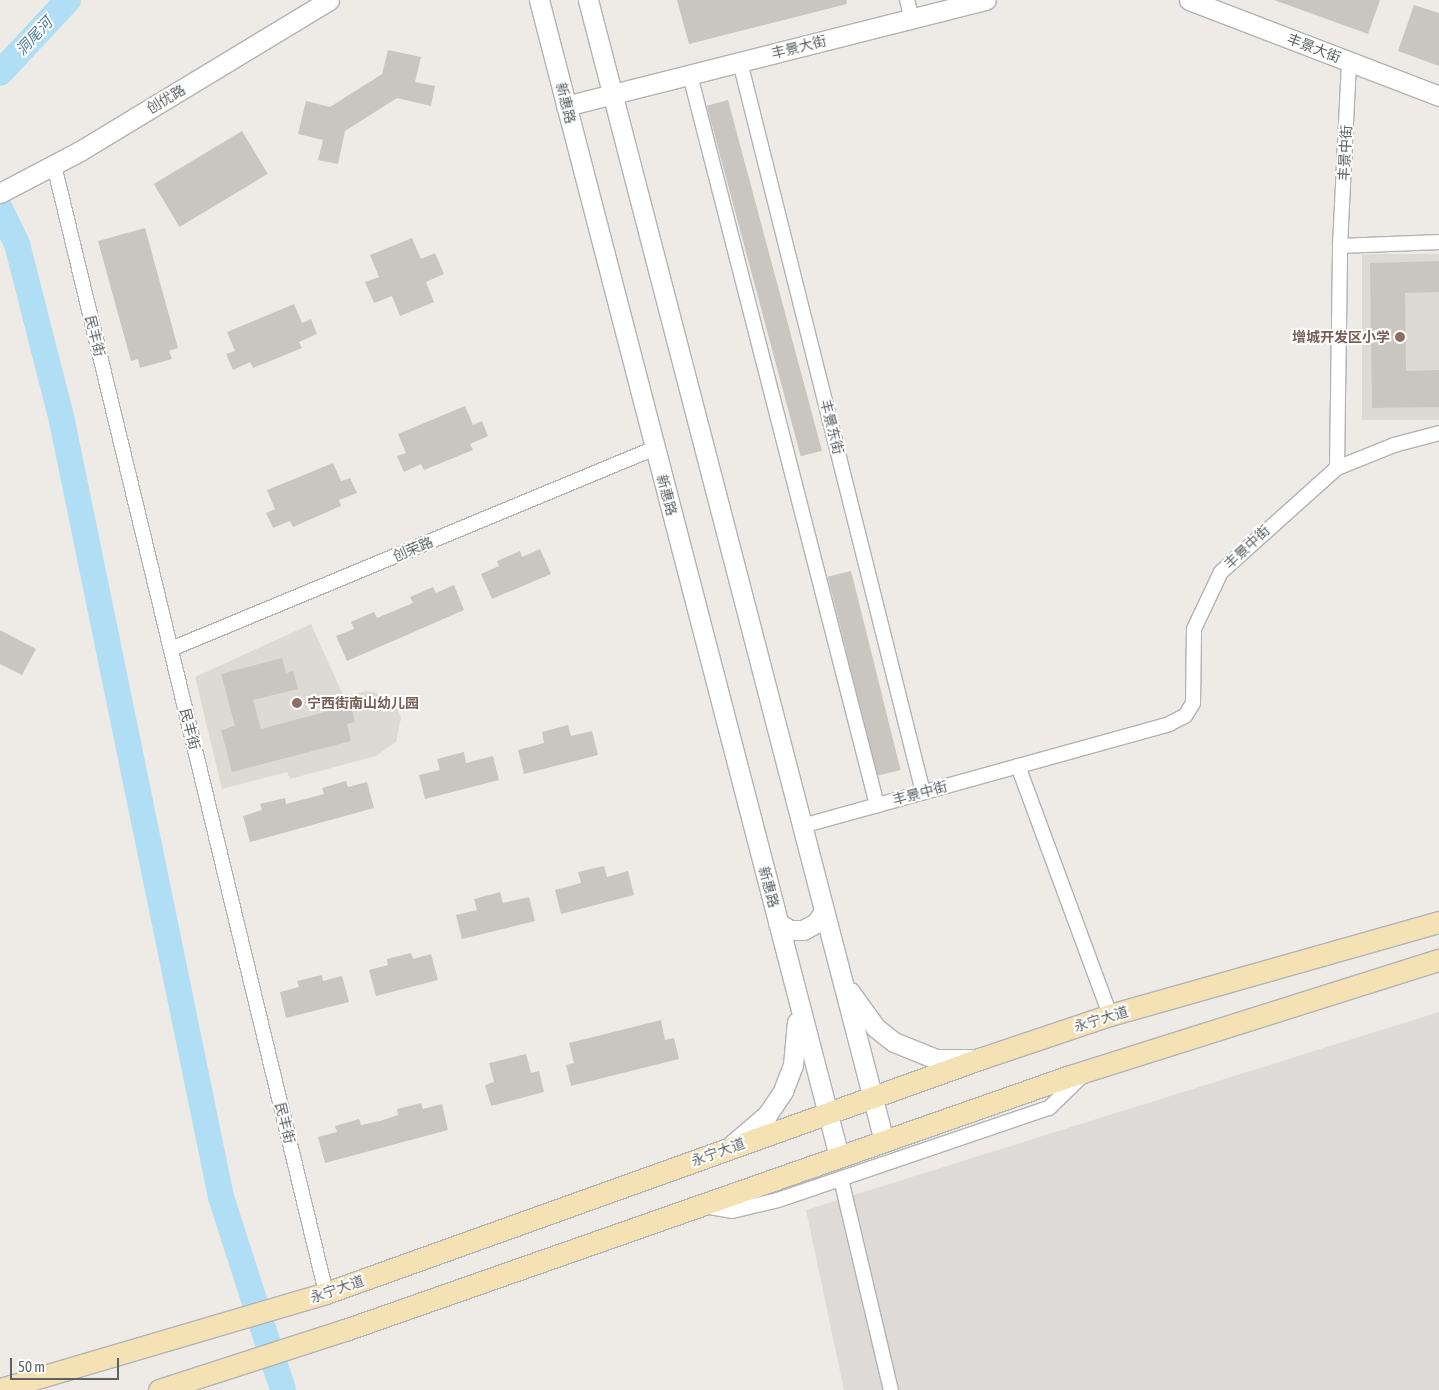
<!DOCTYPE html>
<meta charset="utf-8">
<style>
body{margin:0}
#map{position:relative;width:1439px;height:1390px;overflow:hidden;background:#eeebe6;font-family:"Asap Condensed","Noto Sans SC",sans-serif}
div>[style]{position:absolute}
.industrial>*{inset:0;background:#dddad8}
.education>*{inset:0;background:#dddad4;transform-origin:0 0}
.river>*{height:26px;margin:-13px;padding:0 13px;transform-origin:13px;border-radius:13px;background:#b0def4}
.building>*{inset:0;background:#c9c6c2;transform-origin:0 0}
.roads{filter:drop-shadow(1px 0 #b1b3b6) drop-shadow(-1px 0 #b1b3b6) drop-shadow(0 1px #b1b3b6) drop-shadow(0 -1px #b1b3b6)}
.street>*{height:14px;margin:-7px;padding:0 7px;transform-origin:7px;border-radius:7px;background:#fff}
.secondary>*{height:19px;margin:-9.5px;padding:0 9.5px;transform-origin:9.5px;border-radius:9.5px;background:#fff}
.primary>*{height:21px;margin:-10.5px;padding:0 10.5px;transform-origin:10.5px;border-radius:10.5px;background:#f4e2b4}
.dots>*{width:14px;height:14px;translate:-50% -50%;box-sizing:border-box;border:2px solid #fff;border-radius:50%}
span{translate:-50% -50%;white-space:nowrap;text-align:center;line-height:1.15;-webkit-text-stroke:4px #fff;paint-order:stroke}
.street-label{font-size:14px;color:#5d6164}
.education-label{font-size:14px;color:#785e54;font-weight:700}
.right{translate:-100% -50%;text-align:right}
.left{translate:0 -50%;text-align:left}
.water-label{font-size:15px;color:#4b7c9c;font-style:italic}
.scale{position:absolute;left:10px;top:1358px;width:109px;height:22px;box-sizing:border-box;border:2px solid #5d6164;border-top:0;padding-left:6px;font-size:15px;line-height:18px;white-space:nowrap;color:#5d6164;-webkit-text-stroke:4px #fff;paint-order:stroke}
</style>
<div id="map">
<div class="industrial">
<i style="clip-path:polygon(1439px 1012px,1439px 1390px,844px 1390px,806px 1210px)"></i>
</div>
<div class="education">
<i style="left:1439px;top:254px;width:166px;height:77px;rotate:90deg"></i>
<i style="clip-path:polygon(311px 624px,344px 697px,366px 691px,378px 693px,397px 707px,401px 718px,396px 742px,376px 756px,290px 779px,287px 772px,222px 789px,195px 677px)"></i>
</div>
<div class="river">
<i style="left:0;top:73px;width:100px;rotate:-47deg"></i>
<i style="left:0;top:209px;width:39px;rotate:64deg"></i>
<i style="left:17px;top:244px;width:183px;rotate:75.7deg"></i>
<i style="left:62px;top:421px;width:792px;rotate:78.42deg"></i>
<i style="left:221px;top:1197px;width:114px;rotate:72.2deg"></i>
<i style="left:261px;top:1322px;width:25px;rotate:72deg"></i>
<i style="left:274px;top:1362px;width:29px;rotate:72deg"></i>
</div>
<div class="building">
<i style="clip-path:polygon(677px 0,846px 0,847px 4px,689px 44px)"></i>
<i style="clip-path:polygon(1274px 0,1380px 0,1368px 34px)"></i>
<i style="clip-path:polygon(1414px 5px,1439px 13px,1439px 66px,1398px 51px)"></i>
<i style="clip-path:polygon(388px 50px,421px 57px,415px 82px,435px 86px,431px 106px,397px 98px,345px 131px,338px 164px,318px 160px,323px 140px,298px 134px,306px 101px,330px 107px,382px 74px)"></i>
<i style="left:728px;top:100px;width:363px;height:22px;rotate:75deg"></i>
<i style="left:242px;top:131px;width:50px;height:103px;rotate:59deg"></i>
<i style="clip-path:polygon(145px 228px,178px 348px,169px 351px,172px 359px,140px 368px,138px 359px,131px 361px,98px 241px)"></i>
<i style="clip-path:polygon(412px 238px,421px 259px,435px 253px,444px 274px,426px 282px,434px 302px,400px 316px,392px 296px,374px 303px,365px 282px,379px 277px,370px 255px)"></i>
<i style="clip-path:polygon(1439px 261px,1439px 292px,1405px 293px,1406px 371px,1439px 370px,1439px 407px,1372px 408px,1370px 263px)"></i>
<i style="clip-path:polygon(294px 304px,302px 323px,311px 319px,317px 334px,299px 342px,302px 348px,278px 358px,253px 368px,250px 362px,233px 370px,226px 354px,235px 351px,227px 332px)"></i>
<i style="clip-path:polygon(465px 406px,473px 425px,482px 421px,488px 436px,470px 444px,473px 450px,424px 470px,421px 464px,404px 472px,397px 456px,406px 453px,398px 434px)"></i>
<i style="clip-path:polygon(333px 463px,341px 481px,350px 478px,357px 493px,339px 500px,341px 506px,318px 516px,293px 527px,290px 521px,273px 528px,266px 513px,275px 509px,267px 490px)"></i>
<i style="clip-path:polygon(540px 549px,551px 574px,492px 599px,481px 574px,499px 566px,497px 561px,520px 551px,522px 557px)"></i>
<i style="left:851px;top:571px;width:205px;height:24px;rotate:76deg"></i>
<i style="clip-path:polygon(454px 585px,464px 610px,347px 661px,336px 636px,354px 629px,351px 622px,374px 612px,377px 618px,413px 603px,410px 597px,433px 587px,436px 593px)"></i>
<i style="clip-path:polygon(0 630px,36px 649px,22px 675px,0 664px)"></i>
<i style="clip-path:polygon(282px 658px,286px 673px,293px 671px,298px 689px,253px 700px,261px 729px,351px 705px,355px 722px,347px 724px,351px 741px,232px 772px,221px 730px,235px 726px,221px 674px)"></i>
<i style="clip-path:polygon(568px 725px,571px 736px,592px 731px,598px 755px,524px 774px,518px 750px,544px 743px,542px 732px)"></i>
<i style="clip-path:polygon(464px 752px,466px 763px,493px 756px,499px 780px,425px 799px,419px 775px,440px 770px,437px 759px)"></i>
<i style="clip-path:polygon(346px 781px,348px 787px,367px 782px,374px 808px,250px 842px,243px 816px,262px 810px,260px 804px,285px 798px,286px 804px,324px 794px,322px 788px)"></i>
<i style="clip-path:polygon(604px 866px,607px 877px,628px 871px,634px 895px,561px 914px,555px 890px,581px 883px,578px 872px)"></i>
<i style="clip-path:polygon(500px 892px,503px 903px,529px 897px,535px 921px,462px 939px,456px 915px,477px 910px,474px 899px)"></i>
<i style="clip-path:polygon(411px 953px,413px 959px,431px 954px,438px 980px,376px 996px,369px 970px,388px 965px,387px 959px)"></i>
<i style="clip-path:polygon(322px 975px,323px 981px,342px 976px,349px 1002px,286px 1018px,280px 992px,299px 987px,297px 981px)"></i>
<i style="clip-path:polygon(661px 1020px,665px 1040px,674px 1038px,679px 1059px,571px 1086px,566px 1065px,574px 1063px,569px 1043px)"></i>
<i style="clip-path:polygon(526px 1054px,531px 1073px,539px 1071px,544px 1092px,491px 1106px,485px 1085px,494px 1082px,489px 1063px)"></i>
<i style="clip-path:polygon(421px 1103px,423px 1109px,442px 1104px,448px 1130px,325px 1163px,318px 1137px,337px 1132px,335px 1126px,359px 1119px,361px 1125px,380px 1121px,398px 1115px,397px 1109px)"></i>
</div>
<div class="roads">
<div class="street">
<i style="left:907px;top:0;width:20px;rotate:75deg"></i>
<i style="left:740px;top:62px;width:753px;rotate:75.93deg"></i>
<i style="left:690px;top:75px;width:754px;rotate:75.63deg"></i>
<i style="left:54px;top:165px;width:1160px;rotate:76.44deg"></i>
<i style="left:1340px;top:246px;width:99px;rotate:-2.3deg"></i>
<i style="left:1337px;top:468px;width:222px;rotate:-89.2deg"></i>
<i style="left:1340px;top:246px;width:184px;rotate:-87.2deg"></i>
<i style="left:171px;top:649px;width:524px;rotate:-22.55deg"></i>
<i style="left:1018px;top:766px;width:265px;rotate:69.7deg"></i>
<i style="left:802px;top:826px;width:381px;rotate:-15.5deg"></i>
<i style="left:1169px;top:724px;width:18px;rotate:-27deg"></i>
<i style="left:1185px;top:716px;width:15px;rotate:-58deg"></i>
<i style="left:1193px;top:703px;width:74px;rotate:-89.2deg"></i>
<i style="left:1194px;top:629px;width:63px;rotate:-64.7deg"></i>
<i style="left:1221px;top:572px;width:156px;rotate:-41.9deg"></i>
<i style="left:1337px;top:468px;width:61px;rotate:-22deg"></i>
<i style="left:1394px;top:445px;width:47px;rotate:-14.9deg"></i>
<i style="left:841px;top:1179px;width:217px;rotate:76.7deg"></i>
<i style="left:704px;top:1206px;width:28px;rotate:10deg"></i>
<i style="left:732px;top:1211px;width:47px;rotate:-13.4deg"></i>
<i style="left:778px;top:1200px;width:286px;rotate:-18.8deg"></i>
<i style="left:1049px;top:1108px;width:49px;rotate:-44.2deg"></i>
</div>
<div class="secondary">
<i style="left:539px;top:0;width:1195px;rotate:75.46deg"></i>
<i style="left:588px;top:0;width:1179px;rotate:75.46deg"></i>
<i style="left:1189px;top:0;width:268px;rotate:21deg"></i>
<i style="left:566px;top:106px;width:433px;rotate:-14.2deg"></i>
<i style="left:0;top:193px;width:90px;rotate:-27.7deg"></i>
<i style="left:80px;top:151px;width:291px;rotate:-31.2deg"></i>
<i style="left:778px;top:923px;width:14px;rotate:30deg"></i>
<i style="left:790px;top:930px;width:13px"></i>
<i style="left:803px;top:930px;width:15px;rotate:-28deg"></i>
<i style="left:816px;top:923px;width:14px;rotate:-56deg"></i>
<i style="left:850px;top:992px;width:44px;rotate:54.2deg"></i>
<i style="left:876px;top:1028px;width:23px;rotate:38deg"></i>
<i style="left:894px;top:1042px;width:45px;rotate:22deg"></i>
<i style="left:936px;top:1059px;width:35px"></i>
<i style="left:733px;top:1144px;width:45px;rotate:-40.5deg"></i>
<i style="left:767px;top:1115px;width:29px;rotate:-56deg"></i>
<i style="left:783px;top:1091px;width:28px;rotate:-69deg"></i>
<i style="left:793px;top:1065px;width:43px;rotate:-84.7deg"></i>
</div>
<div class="primary">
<i style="left:0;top:1389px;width:340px;rotate:-16.4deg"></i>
<i style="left:326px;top:1293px;width:697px;rotate:-19.71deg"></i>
<i style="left:982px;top:1058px;width:135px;rotate:-18.6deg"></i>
<i style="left:1110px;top:1015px;width:342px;rotate:-15.8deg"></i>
<i style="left:159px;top:1390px;width:195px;rotate:-17.9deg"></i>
<i style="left:345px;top:1330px;width:768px;rotate:-19.31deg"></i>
<i style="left:1070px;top:1076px;width:387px;rotate:-17.5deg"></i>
</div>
</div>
<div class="dots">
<i style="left:1400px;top:337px;background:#8d6e63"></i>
<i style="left:297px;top:703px;background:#8d6e63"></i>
</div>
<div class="street-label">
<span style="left:799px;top:47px;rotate:-14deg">丰景大街</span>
<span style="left:1314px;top:48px;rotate:21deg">丰景大街</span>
<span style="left:166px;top:99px;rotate:-31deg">创优路</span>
<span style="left:566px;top:103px;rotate:76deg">新惠路</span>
<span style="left:1345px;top:153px;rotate:-87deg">丰景中街</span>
<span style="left:95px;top:336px;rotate:76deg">民丰街</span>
<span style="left:832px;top:427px;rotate:76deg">丰景东街</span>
<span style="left:667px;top:495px;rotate:75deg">新惠路</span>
<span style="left:1247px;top:547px;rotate:-43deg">丰景中街</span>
<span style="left:413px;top:549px;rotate:-23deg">创荣路</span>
<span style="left:190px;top:729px;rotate:76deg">民丰街</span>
<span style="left:920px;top:793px;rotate:-15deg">丰景中街</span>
<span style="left:769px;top:887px;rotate:75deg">新惠路</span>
<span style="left:1101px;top:1019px;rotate:-17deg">永宁大道</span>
<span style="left:285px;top:1123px;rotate:76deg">民丰街</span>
<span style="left:718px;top:1152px;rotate:-20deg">永宁大道</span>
<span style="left:337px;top:1289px;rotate:-19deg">永宁大道</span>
</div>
<div class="education-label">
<span class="right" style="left:1390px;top:337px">增城开发区小学</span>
<span class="left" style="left:307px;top:703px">宁西街南山幼儿园</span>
</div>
<div class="water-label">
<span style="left:34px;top:36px;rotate:-47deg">洞尾河</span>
</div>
<div class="scale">50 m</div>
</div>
